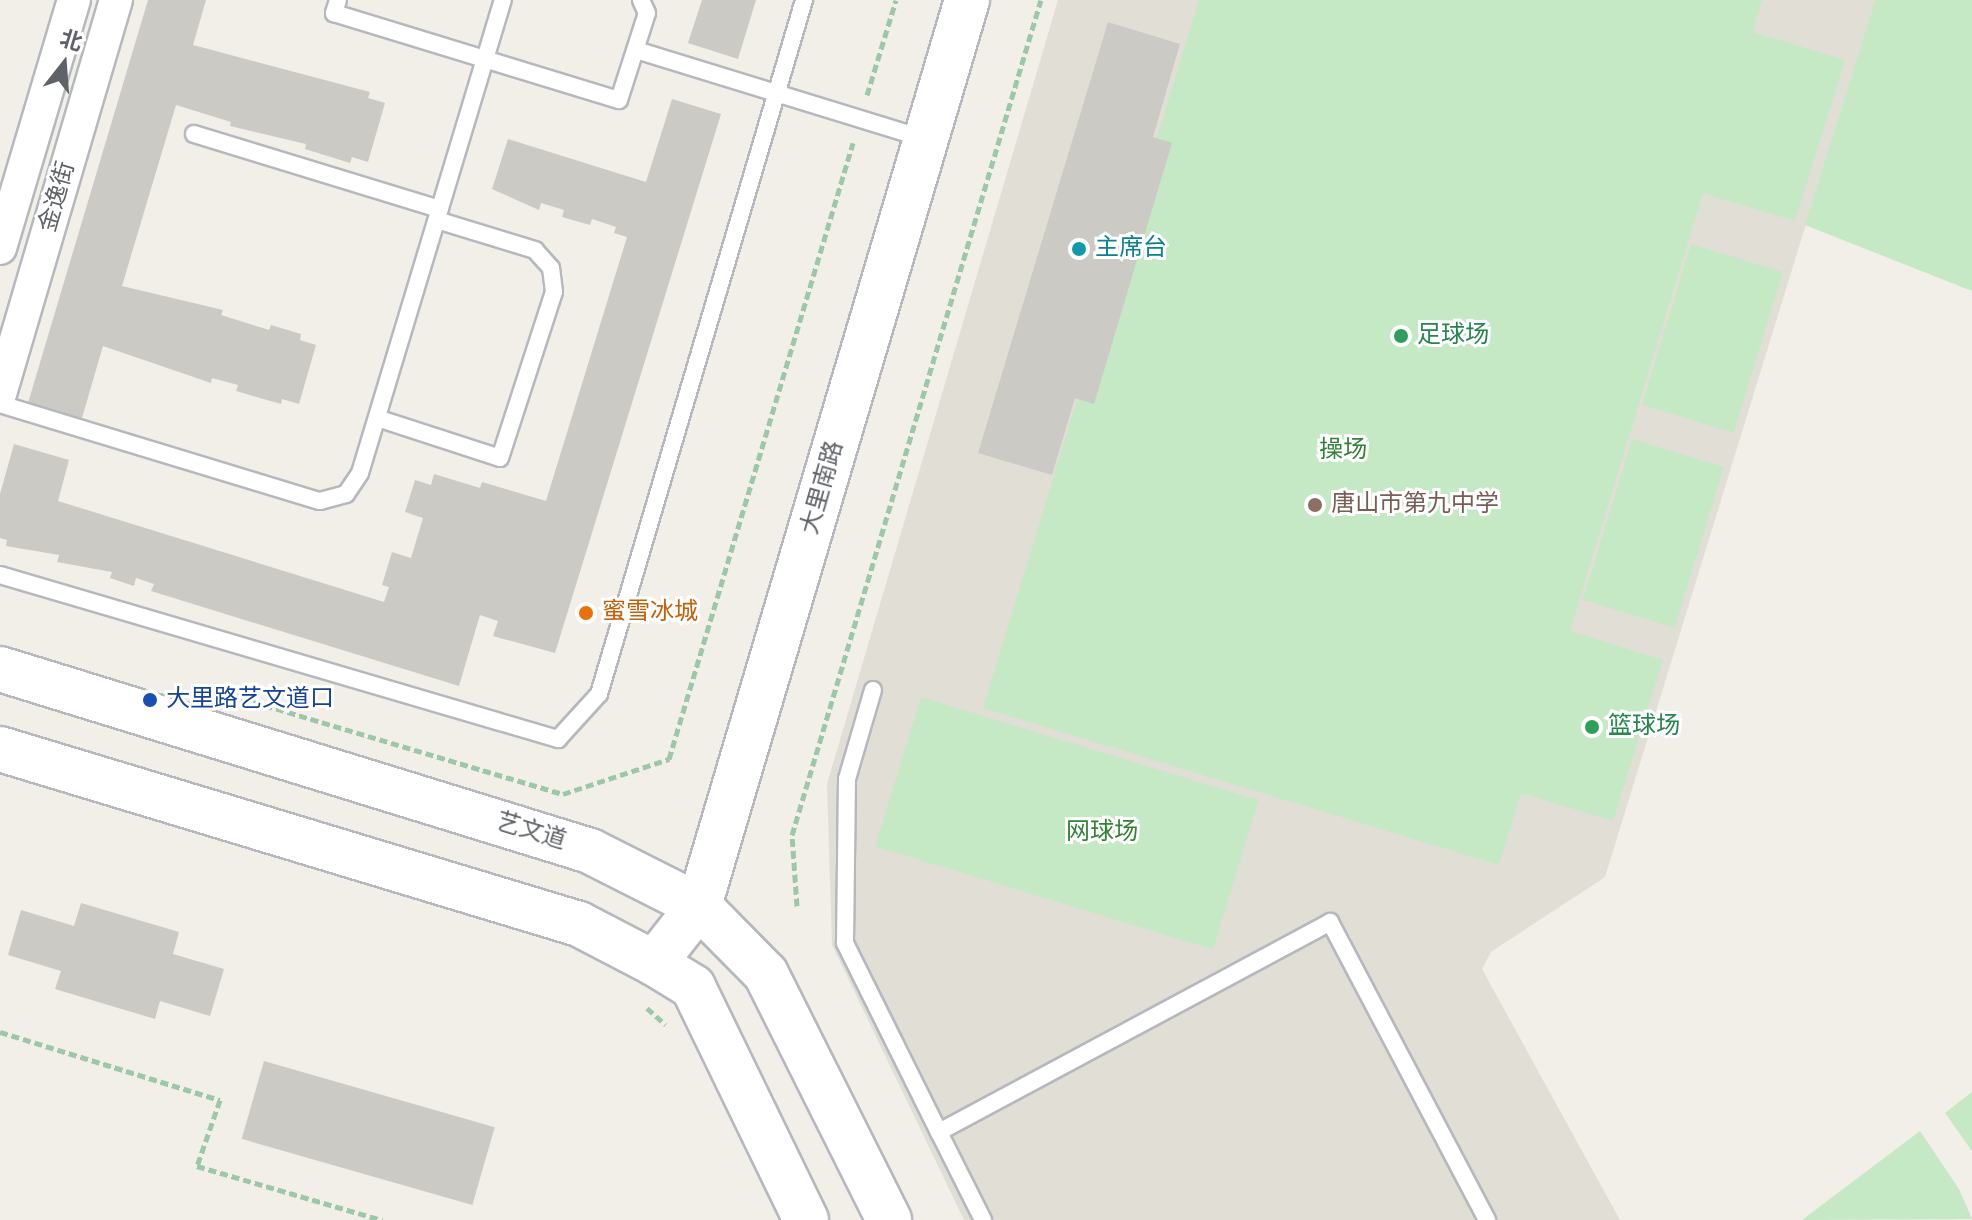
<!DOCTYPE html>
<meta charset="utf-8">
<style>
body{margin:0}
#map{position:relative;width:1972px;height:1220px;overflow:hidden;background:#f1efe8;font-family:"Alegreya Sans","Noto Sans SC",sans-serif}
div>[style]{position:absolute}
.education>*{inset:0;background:#e1ded6}
.green>*{inset:0;background:#c5e8c5;transform-origin:0 0}
.building>*{inset:0;background:#cccac5;transform-origin:0 0}
.path>*{height:5px;margin-top:-2.5px;transform-origin:0;background:repeating-linear-gradient(90deg,#9cc7a9 0 8px,transparent 0 12px)}
.roads{filter:drop-shadow(2px 0 #b5b8bc) drop-shadow(-2px 0 #b5b8bc) drop-shadow(0 2px #b5b8bc) drop-shadow(0 -2px #b5b8bc)}
.lane>*{height:16px;margin:-8px;padding:0 8px;transform-origin:8px;border-radius:8px;background:#fff}
.street>*{height:32px;margin:-16px;padding:0 16px;transform-origin:16px;border-radius:16px;background:#fff}
.secondary>*{height:44px;margin:-22px;padding:0 22px;transform-origin:22px;border-radius:22px;background:#fff}
.dots>*{width:22px;height:22px;translate:-50% -50%;box-sizing:border-box;border:4px solid #fff;border-radius:50%}
span{translate:-50% -50%;white-space:nowrap;text-align:center;line-height:1.15;-webkit-text-stroke:6px #fff;paint-order:stroke}
.street-label{font-size:24px;color:#5f6368}
.culture-label{font-size:24px;color:#0d838f}
.left{translate:0 -50%;text-align:left}
.leisure-label{font-size:24px;color:#27864d}
.park-label{font-size:24px;color:#348238}
.education-label{font-size:24px;color:#785e54}
.food-label{font-size:24px;color:#c56008}
.transit-label{font-size:24px;color:#164399}
.north{position:absolute;left:24px;top:24px;width:80px;height:80px;-webkit-text-stroke:6px #fff;paint-order:stroke;rotate:17deg;font-size:22px;font-weight:700;line-height:32px;text-align:center;color:#5f6368}
.north::after{content:'';display:block;margin:auto;width:28px;height:36px;background:#5f6368;clip-path:polygon(50% 0,100% 100%,50% 72%,0 100%)}
</style>
<div id="map">
<div class="education">
<i style="clip-path:polygon(1058px 0,1875px 0,1605px 877px,1491px 952px,1482px 969px,1620px 1220px,964px 1220px,832px 945px,827px 784px)"></i>
</div>
<div class="green">
<i style="clip-path:polygon(1199px 0,1762px 0,1753px 32px,1845px 60px,1795px 221px,1703px 193px,1570px 631px,1663px 660px,1613px 821px,1521px 793px,1499px 865px,983px 708px)"></i>
<i style="clip-path:polygon(1875px 0,1972px 0,1972px 291px,1805px 225px)"></i>
<i style="left:1691px;top:244px;width:96px;height:168px;rotate:17deg"></i>
<i style="left:1632px;top:439px;width:96px;height:168px;rotate:17deg"></i>
<i style="left:921px;top:697px;width:353px;height:156px;rotate:17deg"></i>
<i style="clip-path:polygon(1972px 1092px,1972px 1151px,1945px 1113px)"></i>
<i style="clip-path:polygon(1920px 1131px,1959px 1189px,1972px 1219px,1802px 1220px)"></i>
</div>
<div class="building">
<i style="clip-path:polygon(148px 0,206px 0,193px 45px,370px 92px,368px 98px,385px 103px,368px 162px,352px 157px,350px 163px,305px 149px,306px 144px,230px 126px,231px 122px,176px 105px,122px 286px,223px 310px,221px 315px,269px 330px,271px 325px,301px 334px,300px 340px,316px 345px,299px 404px,282px 399px,281px 404px,236px 391px,238px 385px,212px 378px,211px 383px,103px 346px,82px 418px,28px 403px)"></i>
<i style="clip-path:polygon(702px 0,756px 0,738px 59px,688px 43px)"></i>
<i style="clip-path:polygon(1108px 22px,1180px 44px,1153px 137px,1172px 143px,1094px 404px,1075px 398px,1052px 475px,978px 453px)"></i>
<i style="clip-path:polygon(672px 99px,721px 114px,555px 653px,493px 636px,498px 621px,480px 615px,459px 686px,151px 591px,154px 584px,136px 578px,134px 586px,110px 578px,112px 572px,57px 562px,59px 555px,6px 546px,7px 540px,0 538px,0 494px,14px 444px,69px 460px,58px 501px,384px 602px,389px 587px,382px 585px,392px 552px,411px 558px,423px 518px,405px 512px,415px 480px,431px 485px,434px 474px,480px 488px,482px 482px,546px 501px,627px 237px,614px 233px,616px 227px,592px 219px,590px 225px,562px 217px,564px 210px,541px 203px,539px 210px,492px 189px,508px 139px,646px 182px)"></i>
<i style="clip-path:polygon(81px 903px,179px 932px,173px 954px,224px 969px,210px 1016px,160px 1001px,155px 1019px,55px 989px,61px 971px,8px 955px,21px 910px,74px 926px)"></i>
<i style="left:264px;top:1061px;width:240px;height:81px;rotate:16deg"></i>
</div>
<div class="path">
<i style="left:867px;top:95px;width:99px;rotate:-73deg"></i>
<i style="left:207px;top:688px;width:371px;rotate:16.6deg"></i>
<i style="left:563px;top:794px;width:112px;rotate:-18.3deg"></i>
<i style="left:669px;top:759px;width:643px;rotate:-73.37deg"></i>
<i style="left:797px;top:906px;width:71px;rotate:-94deg"></i>
<i style="left:792px;top:835px;width:871px;rotate:-73.4deg"></i>
<i style="left:647px;top:1008px;width:25px;rotate:42deg"></i>
<i style="left:0;top:1032px;width:230px;rotate:17.2deg"></i>
<i style="left:220px;top:1100px;width:70px;rotate:109.2deg"></i>
<i style="left:197px;top:1166px;width:193px;rotate:16.3deg"></i>
</div>
<div class="roads">
<div class="lane">
<i style="left:338px;top:0;width:14px;rotate:107deg"></i>
<i style="left:334px;top:13px;width:298px;rotate:17deg"></i>
<i style="left:619px;top:100px;width:91px;rotate:-72.2deg"></i>
<i style="left:647px;top:13px;width:14px;rotate:-115deg"></i>
<i style="left:636px;top:50px;width:302px;rotate:17.1deg"></i>
<i style="left:194px;top:134px;width:257px;rotate:17deg"></i>
<i style="left:0;top:404px;width:334px;rotate:16.9deg"></i>
<i style="left:320px;top:501px;width:27px;rotate:-15deg"></i>
<i style="left:346px;top:494px;width:25px;rotate:-56deg"></i>
<i style="left:360px;top:473px;width:494px;rotate:-73.2deg"></i>
<i style="left:377px;top:418px;width:129px;rotate:18deg"></i>
<i style="left:500px;top:458px;width:175px;rotate:-72deg"></i>
<i style="left:554px;top:292px;width:24px;rotate:-97deg"></i>
<i style="left:551px;top:268px;width:24px;rotate:-132deg"></i>
<i style="left:535px;top:250px;width:102px;rotate:-163deg"></i>
<i style="left:0;top:575px;width:582px;rotate:16.38deg"></i>
<i style="left:558px;top:739px;width:61px;rotate:-47.7deg"></i>
<i style="left:599px;top:694px;width:724px;rotate:-73.54deg"></i>
<i style="left:873px;top:690px;width:93px;rotate:106.3deg"></i>
<i style="left:847px;top:779px;width:164px;rotate:90.7deg"></i>
<i style="left:845px;top:943px;width:211px;rotate:63.6deg"></i>
<i style="left:983px;top:1220px;width:98px;rotate:-116.6deg"></i>
<i style="left:939px;top:1132px;width:444px;rotate:-28.2deg"></i>
<i style="left:1330px;top:922px;width:337px;rotate:62.2deg"></i>
</div>
<div class="street">
<i style="left:0;top:248px;width:259px;rotate:-73.4deg"></i>
<i style="left:0;top:394px;width:411px;rotate:-73.6deg"></i>
</div>
<div class="secondary">
<i style="left:0;top:669px;width:617px;rotate:17.14deg"></i>
<i style="left:590px;top:851px;width:122px;rotate:26.8deg"></i>
<i style="left:699px;top:906px;width:95px;rotate:45.4deg"></i>
<i style="left:766px;top:974px;width:275px;rotate:63.4deg"></i>
<i style="left:0;top:749px;width:605px;rotate:16.82deg"></i>
<i style="left:579px;top:924px;width:85px;rotate:27.5deg"></i>
<i style="left:654px;top:963px;width:46px;rotate:31.6deg"></i>
<i style="left:693px;top:987px;width:259px;rotate:64.1deg"></i>
<i style="left:654px;top:963px;width:73px;rotate:-51.7deg"></i>
<i style="left:699px;top:906px;width:945px;rotate:-73.52deg"></i>
</div>
</div>
<div class="dots">
<i style="left:1079px;top:249px;background:#0f9aa8"></i>
<i style="left:1401px;top:336px;background:#2e9e5b"></i>
<i style="left:1315px;top:505px;background:#8d6e63"></i>
<i style="left:586px;top:613px;background:#e8710a"></i>
<i style="left:150px;top:700px;background:#1a4fb4"></i>
<i style="left:1592px;top:727px;background:#2e9e5b"></i>
</div>
<div class="street-label">
<span style="left:58px;top:197px;rotate:-74deg">金逸街</span>
<span style="left:823px;top:488px;rotate:-74deg">大里南路</span>
<span style="left:531px;top:832px;rotate:17deg">艺文道</span>
</div>
<div class="culture-label">
<span class="left" style="left:1095px;top:249px">主席台</span>
</div>
<div class="leisure-label">
<span class="left" style="left:1417px;top:336px">足球场</span>
<span class="left" style="left:1608px;top:727px">篮球场</span>
</div>
<div class="park-label">
<span style="left:1343px;top:451px">操场</span>
<span style="left:1102px;top:833px">网球场</span>
</div>
<div class="education-label">
<span class="left" style="left:1331px;top:505px">唐山市第九中学</span>
</div>
<div class="food-label">
<span class="left" style="left:602px;top:613px">蜜雪冰城</span>
</div>
<div class="transit-label">
<span class="left" style="left:166px;top:700px">大里路艺文道口</span>
</div>
<div class="north">北</div>
</div>
